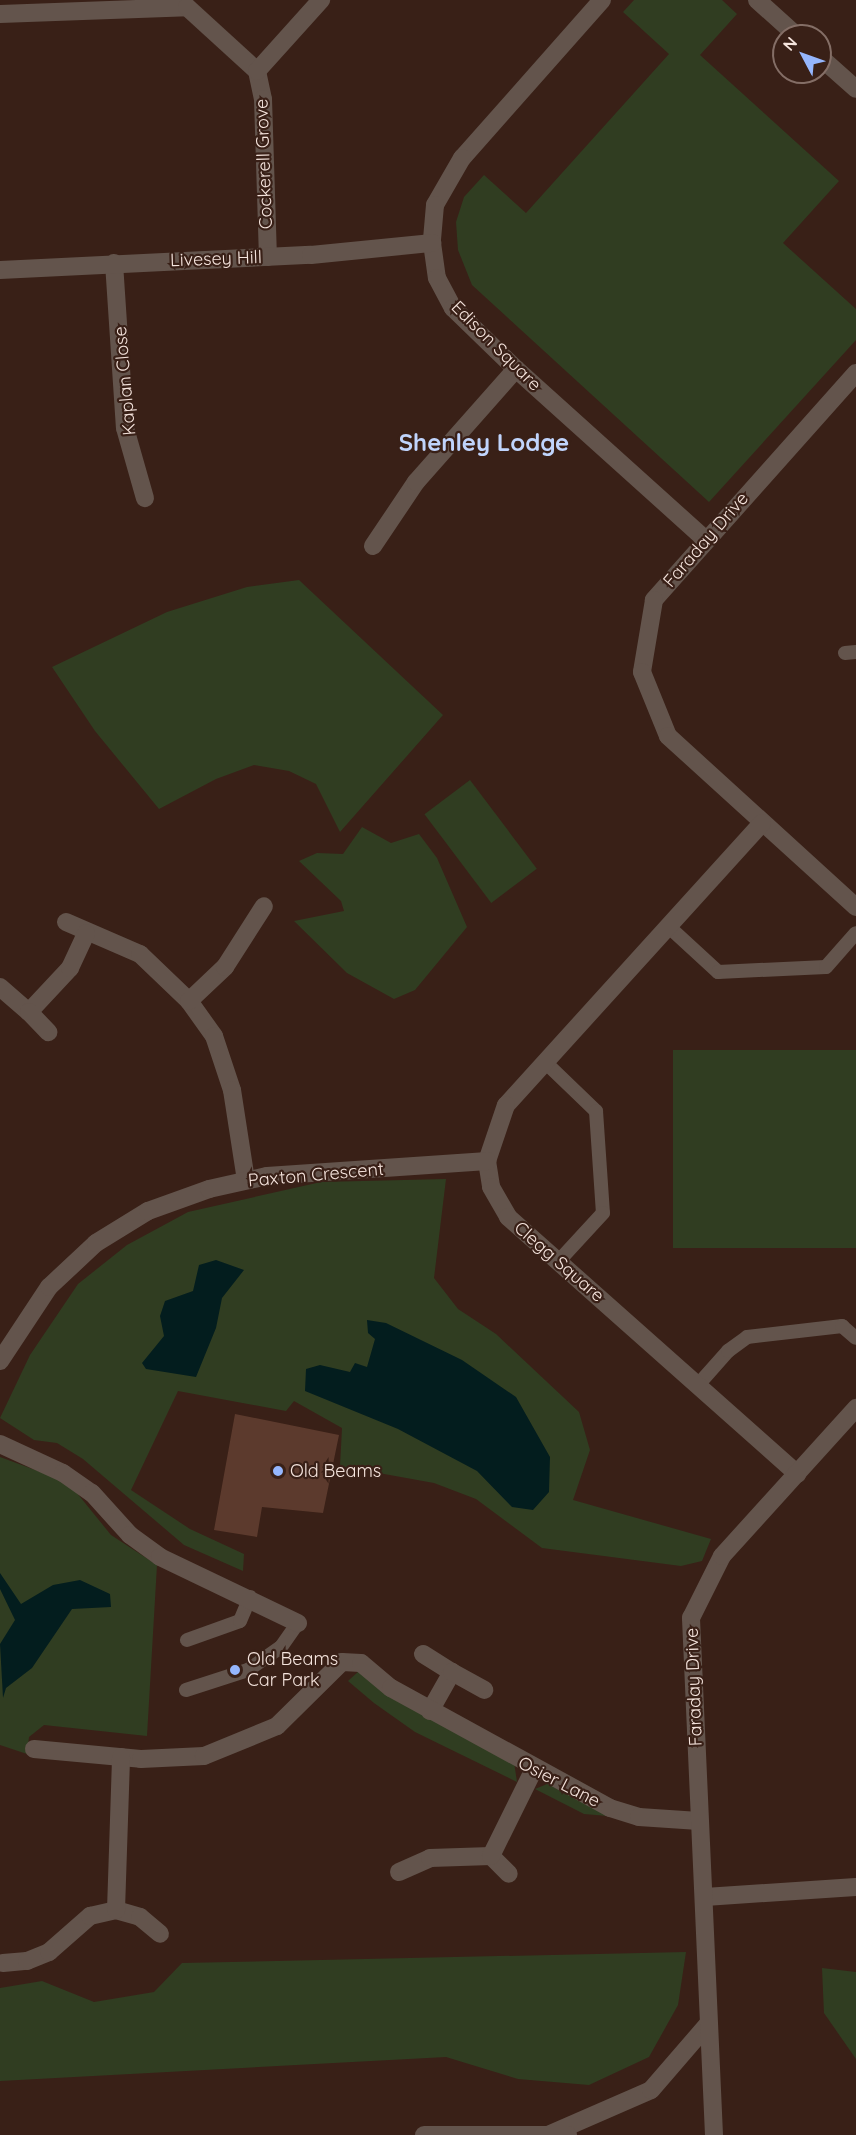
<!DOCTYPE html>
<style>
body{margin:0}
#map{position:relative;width:856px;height:2135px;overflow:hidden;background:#392017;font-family:Quicksand,sans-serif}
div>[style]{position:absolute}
.green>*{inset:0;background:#303d21;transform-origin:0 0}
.water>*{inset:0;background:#031d1e}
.building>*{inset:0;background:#5c3a2d}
.service>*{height:14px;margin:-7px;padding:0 7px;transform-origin:7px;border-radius:7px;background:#63544c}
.minor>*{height:18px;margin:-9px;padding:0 9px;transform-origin:9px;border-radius:9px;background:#63544c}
.tertiary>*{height:18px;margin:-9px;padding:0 9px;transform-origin:9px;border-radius:9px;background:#63544c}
.dots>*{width:16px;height:16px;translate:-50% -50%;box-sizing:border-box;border:3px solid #392017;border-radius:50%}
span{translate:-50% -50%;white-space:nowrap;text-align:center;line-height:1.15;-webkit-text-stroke:4.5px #392017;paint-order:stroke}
.street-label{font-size:18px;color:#f5e4dd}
.poi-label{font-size:18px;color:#f5e4dd}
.left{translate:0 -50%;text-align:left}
.district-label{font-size:24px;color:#c0d4fc;font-weight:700}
.north{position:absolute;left:772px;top:24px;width:60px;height:60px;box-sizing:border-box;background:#392017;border:2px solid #846e66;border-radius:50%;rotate:311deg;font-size:16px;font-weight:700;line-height:24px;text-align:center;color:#f5e4dd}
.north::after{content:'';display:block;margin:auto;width:21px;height:27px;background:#95b6fd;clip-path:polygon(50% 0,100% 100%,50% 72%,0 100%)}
</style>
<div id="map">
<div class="green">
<i style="clip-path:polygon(634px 0,722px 0,737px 14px,700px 55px,839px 181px,783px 243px,856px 309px,856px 340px,709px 502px,472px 285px,458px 250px,456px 222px,464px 197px,484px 175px,526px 213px,669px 54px,623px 12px)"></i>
<i style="clip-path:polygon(299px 580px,443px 715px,340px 832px,316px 784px,289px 771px,254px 765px,216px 779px,159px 809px,95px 731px,52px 667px,167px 612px,247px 587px)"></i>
<i style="left:470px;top:780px;width:111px;height:57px;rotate:53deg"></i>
<i style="clip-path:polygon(362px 827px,391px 843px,419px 834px,437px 858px,467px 927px,415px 990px,394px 999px,347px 973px,294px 921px,344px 911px,341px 901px,299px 861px,317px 853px,343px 854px)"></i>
<i style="left:856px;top:1050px;width:198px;height:183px;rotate:90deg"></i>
<i style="clip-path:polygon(446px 1179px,434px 1278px,458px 1309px,496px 1334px,579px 1412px,590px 1450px,573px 1500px,711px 1539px,702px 1561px,681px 1566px,542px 1548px,476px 1499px,434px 1483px,340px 1466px,342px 1428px,294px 1401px,286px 1411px,178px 1391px,131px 1490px,190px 1529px,244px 1554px,243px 1571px,184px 1545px,83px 1459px,57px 1443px,34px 1440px,0 1418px,30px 1355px,78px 1284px,127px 1245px,188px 1212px,321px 1182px)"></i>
<i style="clip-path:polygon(0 1457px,68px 1482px,111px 1535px,157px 1565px,147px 1736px,44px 1725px,29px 1737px,27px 1754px,0 1745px)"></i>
<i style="clip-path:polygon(359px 1671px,514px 1762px,517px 1782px,415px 1732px,374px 1703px,348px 1681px)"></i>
<i style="clip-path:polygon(547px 1784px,569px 1792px,631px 1818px,584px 1814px,535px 1789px)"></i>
<i style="clip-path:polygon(686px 1952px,678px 2005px,649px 2057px,589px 2085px,518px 2079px,446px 2057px,0 2081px,0 1988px,42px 1981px,94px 2002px,154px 1992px,182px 1963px)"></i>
<i style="clip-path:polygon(822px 1968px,856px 1972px,856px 2059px,824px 2013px)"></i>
</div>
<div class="water">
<i style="clip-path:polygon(216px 1260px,244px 1270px,222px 1298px,216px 1328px,196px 1377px,146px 1369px,142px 1363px,164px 1336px,160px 1316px,165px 1301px,193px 1291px,199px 1265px)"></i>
<i style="clip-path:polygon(367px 1320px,386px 1323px,462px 1360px,516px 1397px,550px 1457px,549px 1492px,533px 1510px,512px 1507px,477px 1471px,398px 1429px,305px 1391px,306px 1369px,320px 1365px,350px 1372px,355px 1363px,367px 1367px,375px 1339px,368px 1333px)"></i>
<i style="clip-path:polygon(0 1573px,21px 1604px,53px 1585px,80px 1580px,110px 1594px,111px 1607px,72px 1609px,32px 1668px,6px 1688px,3px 1698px,0 1644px,15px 1620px,0 1589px)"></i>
</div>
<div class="building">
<i style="clip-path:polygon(235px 1414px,339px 1435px,323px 1513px,262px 1507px,257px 1537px,214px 1530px)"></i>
</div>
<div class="service">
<i style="left:845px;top:653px;width:11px;rotate:-5deg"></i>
<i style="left:668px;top:926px;width:68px;rotate:42.6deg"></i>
<i style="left:718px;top:972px;width:108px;rotate:-2.7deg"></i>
<i style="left:826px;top:967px;width:45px;rotate:-48.6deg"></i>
<i style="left:545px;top:1062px;width:71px;rotate:43.9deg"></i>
<i style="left:596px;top:1111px;width:102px;rotate:86.1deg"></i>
<i style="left:603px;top:1213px;width:67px;rotate:132.6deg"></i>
<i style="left:697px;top:1386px;width:47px;rotate:-48.5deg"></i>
<i style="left:728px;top:1351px;width:24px;rotate:-36deg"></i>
<i style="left:747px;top:1337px;width:96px;rotate:-6.6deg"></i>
<i style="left:842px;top:1326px;width:18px;rotate:41deg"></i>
<i style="left:187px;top:1640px;width:56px;rotate:-19.7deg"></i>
<i style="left:240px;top:1621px;width:26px;rotate:-67deg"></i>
<i style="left:186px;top:1690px;width:65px;rotate:-17.9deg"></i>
<i style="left:248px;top:1670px;width:40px;rotate:-34.9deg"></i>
<i style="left:281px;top:1647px;width:29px;rotate:-55deg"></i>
</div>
<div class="minor">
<i style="left:602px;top:0;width:211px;rotate:131.5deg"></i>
<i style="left:462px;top:158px;width:54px;rotate:119.9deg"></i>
<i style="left:435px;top:205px;width:38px;rotate:95deg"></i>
<i style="left:432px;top:243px;width:35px;rotate:82deg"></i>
<i style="left:437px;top:278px;width:34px;rotate:62deg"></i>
<i style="left:453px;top:308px;width:88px;rotate:44.1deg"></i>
<i style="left:516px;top:369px;width:254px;rotate:42deg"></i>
<i style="left:757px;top:0;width:54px;rotate:42deg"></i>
<i style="left:0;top:14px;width:187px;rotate:-2.1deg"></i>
<i style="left:187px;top:7px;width:95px;rotate:42.4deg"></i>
<i style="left:257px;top:71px;width:29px;rotate:78deg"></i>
<i style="left:263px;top:99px;width:158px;rotate:88.2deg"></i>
<i style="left:820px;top:57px;width:48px;rotate:41.6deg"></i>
<i style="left:257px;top:71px;width:96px;rotate:-48deg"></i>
<i style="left:114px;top:263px;width:165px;rotate:86.2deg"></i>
<i style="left:125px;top:428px;width:73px;rotate:74.1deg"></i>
<i style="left:0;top:270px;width:311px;rotate:-2.8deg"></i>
<i style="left:311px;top:255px;width:122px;rotate:-5.7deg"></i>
<i style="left:856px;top:373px;width:304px;rotate:131.7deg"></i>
<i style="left:654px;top:600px;width:73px;rotate:99.5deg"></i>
<i style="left:642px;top:672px;width:69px;rotate:67.9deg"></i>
<i style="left:668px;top:736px;width:254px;rotate:42.3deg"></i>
<i style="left:373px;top:546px;width:77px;rotate:-56.1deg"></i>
<i style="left:416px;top:482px;width:151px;rotate:-48.5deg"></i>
<i style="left:762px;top:823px;width:381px;rotate:132.2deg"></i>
<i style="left:506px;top:1105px;width:59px;rotate:108.7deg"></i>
<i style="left:487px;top:1161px;width:26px;rotate:81deg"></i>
<i style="left:491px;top:1187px;width:34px;rotate:60deg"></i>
<i style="left:508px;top:1217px;width:387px;rotate:41.6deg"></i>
<i style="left:66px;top:922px;width:81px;rotate:23.4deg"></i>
<i style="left:140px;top:954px;width:68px;rotate:43.8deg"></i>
<i style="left:189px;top:1001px;width:43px;rotate:54.5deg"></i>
<i style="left:214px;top:1036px;width:57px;rotate:71.6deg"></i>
<i style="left:232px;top:1090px;width:91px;rotate:81.2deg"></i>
<i style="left:0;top:987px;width:38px;rotate:41deg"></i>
<i style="left:29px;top:1012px;width:60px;rotate:-47deg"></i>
<i style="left:70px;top:968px;width:38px;rotate:-65deg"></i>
<i style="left:189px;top:1001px;width:50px;rotate:-43.4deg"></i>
<i style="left:225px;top:967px;width:72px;rotate:-57.4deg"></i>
<i style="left:29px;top:1012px;width:28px;rotate:46deg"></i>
<i style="left:0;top:1361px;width:89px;rotate:-56.5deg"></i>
<i style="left:49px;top:1287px;width:64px;rotate:-43.1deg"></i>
<i style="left:96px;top:1243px;width:61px;rotate:-31.6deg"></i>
<i style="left:148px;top:1211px;width:65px;rotate:-19.8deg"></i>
<i style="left:209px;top:1189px;width:59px;rotate:-12.6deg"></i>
<i style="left:267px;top:1176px;width:221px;rotate:-3.9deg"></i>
<i style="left:0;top:1444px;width:69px;rotate:24.7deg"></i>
<i style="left:63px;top:1473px;width:35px;rotate:35deg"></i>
<i style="left:92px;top:1493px;width:57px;rotate:47.9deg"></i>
<i style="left:130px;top:1535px;width:37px;rotate:36deg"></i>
<i style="left:160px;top:1557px;width:153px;rotate:25.6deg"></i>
<i style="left:423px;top:1654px;width:34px;rotate:32deg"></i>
<i style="left:430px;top:1711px;width:45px;rotate:-60.6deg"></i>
<i style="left:452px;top:1672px;width:37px;rotate:29deg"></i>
<i style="left:34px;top:1749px;width:107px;rotate:5.3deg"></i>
<i style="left:141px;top:1759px;width:63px;rotate:-2.7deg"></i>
<i style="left:204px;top:1756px;width:79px;rotate:-22.3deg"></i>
<i style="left:277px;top:1726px;width:91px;rotate:-44.6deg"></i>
<i style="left:342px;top:1662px;width:19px;rotate:3deg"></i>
<i style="left:361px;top:1663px;width:39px;rotate:40deg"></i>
<i style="left:391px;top:1688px;width:250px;rotate:28.7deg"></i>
<i style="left:610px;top:1808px;width:30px;rotate:17deg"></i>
<i style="left:639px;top:1817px;width:60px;rotate:3.8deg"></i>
<i style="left:491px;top:1856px;width:25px;rotate:45deg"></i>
<i style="left:399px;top:1872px;width:34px;rotate:-24deg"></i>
<i style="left:430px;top:1858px;width:61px;rotate:-1.9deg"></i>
<i style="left:491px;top:1856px;width:97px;rotate:-63.7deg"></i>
<i style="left:705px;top:1897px;width:151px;rotate:-3.8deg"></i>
<i style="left:116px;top:1910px;width:25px;rotate:16deg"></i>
<i style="left:140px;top:1917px;width:26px;rotate:40deg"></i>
<i style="left:3px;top:1963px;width:24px;rotate:-5deg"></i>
<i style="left:27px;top:1961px;width:24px;rotate:-22deg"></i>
<i style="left:49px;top:1952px;width:55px;rotate:-41.3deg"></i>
<i style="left:90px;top:1916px;width:27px;rotate:-13deg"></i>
<i style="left:116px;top:1910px;width:153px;rotate:-88.1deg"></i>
<i style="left:548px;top:2135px;width:112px;rotate:-23.6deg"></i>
<i style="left:651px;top:2090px;width:87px;rotate:-49.2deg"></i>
<i style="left:714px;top:2135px;width:518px;rotate:-92.55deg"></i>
<i style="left:691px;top:1618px;width:69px;rotate:-63.4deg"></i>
<i style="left:722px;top:1556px;width:200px;rotate:-47.8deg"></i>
</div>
<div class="tertiary">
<i style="left:424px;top:2135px;width:144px"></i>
</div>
<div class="dots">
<i style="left:278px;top:1471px;background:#95b6fd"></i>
<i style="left:235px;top:1670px;background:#95b6fd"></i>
</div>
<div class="street-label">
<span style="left:264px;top:164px;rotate:-92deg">Cockerell Grove</span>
<span style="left:216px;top:259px;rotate:-2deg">Livesey Hill</span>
<span style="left:496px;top:346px;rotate:45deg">Edison Square</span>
<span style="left:125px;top:381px;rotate:-95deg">Kaplan Close</span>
<span style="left:706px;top:540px;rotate:-49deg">Faraday Drive</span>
<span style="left:316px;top:1175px;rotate:-5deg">Paxton Crescent</span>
<span style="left:559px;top:1262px;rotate:41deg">Clegg Square</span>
<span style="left:694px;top:1687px;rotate:-92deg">Faraday Drive</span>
<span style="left:559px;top:1782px;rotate:27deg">Osier Lane</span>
</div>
<div class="poi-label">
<span class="left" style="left:290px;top:1471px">Old Beams</span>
<span class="left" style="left:247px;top:1670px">Old Beams<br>Car Park</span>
</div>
<div class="district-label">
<span style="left:484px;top:443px">Shenley Lodge</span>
</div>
<div class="north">N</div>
</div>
